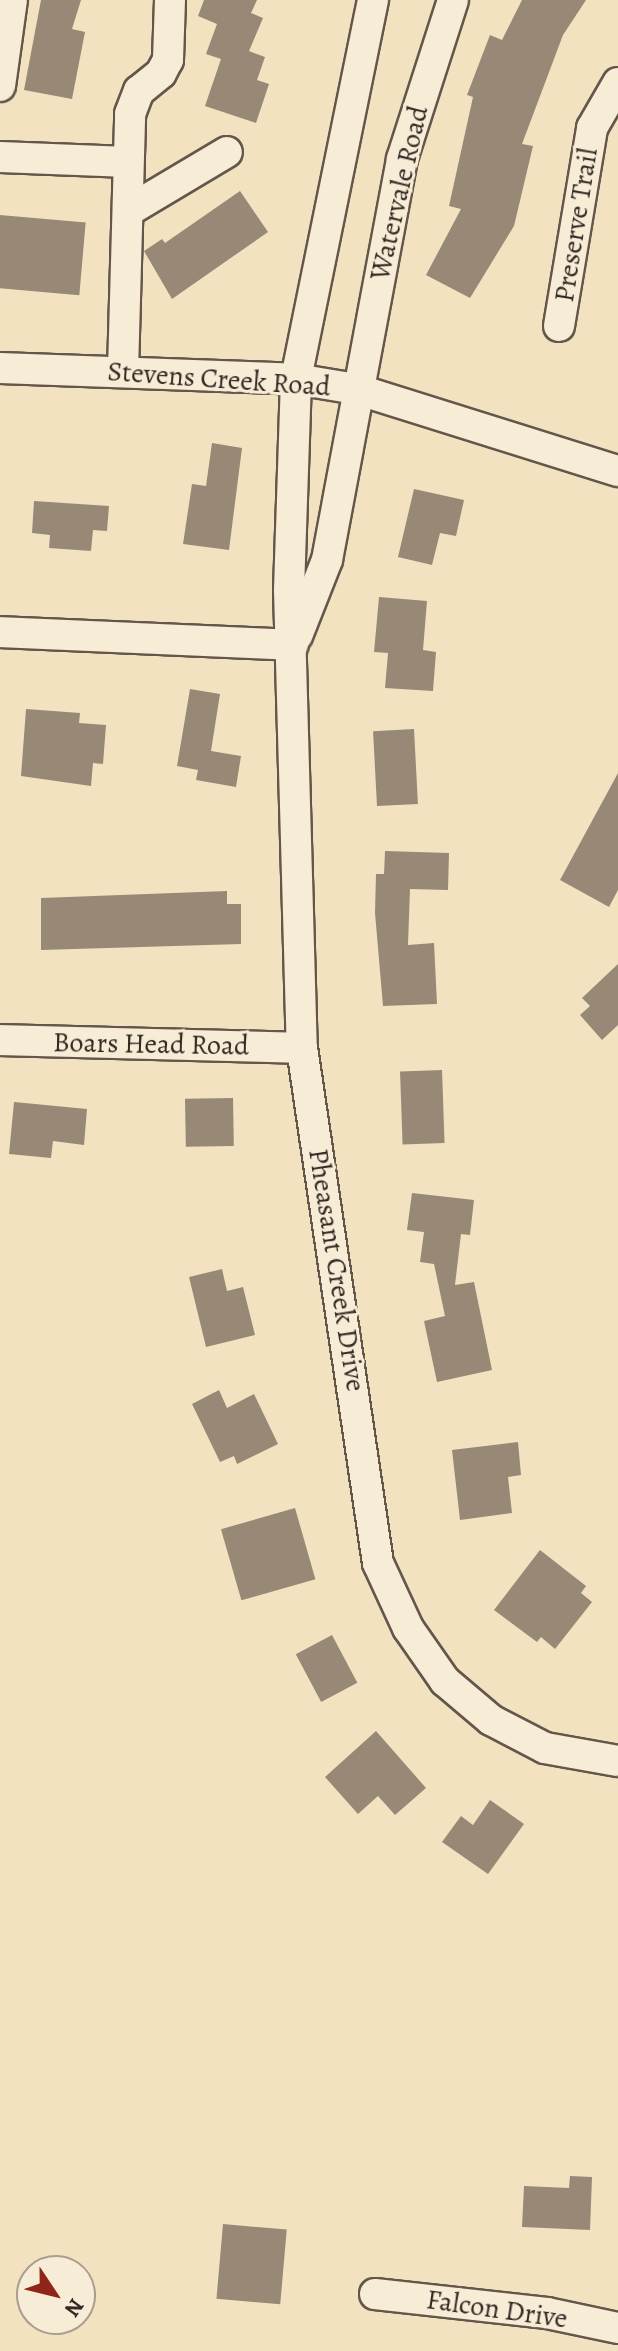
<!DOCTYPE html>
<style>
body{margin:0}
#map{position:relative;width:618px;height:2351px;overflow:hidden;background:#f3e2c0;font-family:Alegreya,serif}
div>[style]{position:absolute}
.building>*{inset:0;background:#978975;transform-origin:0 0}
.roads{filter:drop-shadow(2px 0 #64564b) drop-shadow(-2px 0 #64564b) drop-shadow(0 2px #64564b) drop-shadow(0 -2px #64564b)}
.minor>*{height:30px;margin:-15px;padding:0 15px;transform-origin:15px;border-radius:15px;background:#f7ecd6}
span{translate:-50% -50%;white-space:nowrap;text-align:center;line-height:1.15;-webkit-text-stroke:6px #f7ecd6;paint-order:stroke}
.street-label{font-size:28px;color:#342824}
.north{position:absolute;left:16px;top:2255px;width:80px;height:80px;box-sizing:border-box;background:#f7ecd6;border:2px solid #a99e8f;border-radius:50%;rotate:125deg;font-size:22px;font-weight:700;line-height:32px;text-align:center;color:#342824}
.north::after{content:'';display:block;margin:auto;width:28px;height:36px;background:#8f2418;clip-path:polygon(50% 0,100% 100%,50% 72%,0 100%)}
</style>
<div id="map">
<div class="building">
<i style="clip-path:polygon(41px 0,81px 0,72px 29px,85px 32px,72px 99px,24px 90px)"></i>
<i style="clip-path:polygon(204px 0,257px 0,251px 13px,263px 18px,249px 51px,265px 57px,257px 80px,269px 84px,256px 123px,205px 106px,221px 59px,206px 54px,217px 24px,198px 16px)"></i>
<i style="clip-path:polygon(522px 0,586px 0,563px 35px,522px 144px,533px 146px,514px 226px,470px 298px,426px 275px,461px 209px,449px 206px,473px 97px,467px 95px,490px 35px,502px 40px)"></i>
<i style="clip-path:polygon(240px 191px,268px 232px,172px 299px,144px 251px,162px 239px,165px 243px)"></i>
<i style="left:0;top:215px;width:86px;height:73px;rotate:5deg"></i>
<i style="clip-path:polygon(212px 443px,242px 448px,229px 550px,183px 544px,192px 484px,206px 486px)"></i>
<i style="clip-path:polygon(414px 489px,464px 500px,456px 536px,440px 533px,432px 565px,398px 557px)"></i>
<i style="clip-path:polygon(34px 501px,109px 506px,107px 531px,93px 530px,91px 551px,49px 548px,50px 535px,32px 533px)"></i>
<i style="clip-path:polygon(379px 597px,427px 601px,423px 650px,436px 652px,433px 691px,385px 688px,388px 653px,374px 652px)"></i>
<i style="clip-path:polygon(190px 689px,220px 694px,211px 751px,241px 756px,236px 787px,196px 780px,198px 770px,177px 766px)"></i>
<i style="clip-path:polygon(26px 709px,80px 713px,79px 723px,106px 725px,103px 764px,93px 763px,91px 786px,21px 776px)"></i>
<i style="left:414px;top:729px;width:75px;height:41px;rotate:87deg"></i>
<i style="clip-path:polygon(618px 773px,618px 890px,609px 907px,560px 880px)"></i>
<i style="clip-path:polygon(385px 851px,449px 853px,448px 890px,410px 889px,408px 945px,434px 943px,437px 1004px,383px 1006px,375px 913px,376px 874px,384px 874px)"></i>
<i style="clip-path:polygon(227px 891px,227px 904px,241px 904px,241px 944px,41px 950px,41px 898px)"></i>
<i style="clip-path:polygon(618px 964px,618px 1025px,602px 1040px,580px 1015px,590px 1006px,582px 998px)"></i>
<i style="left:442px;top:1070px;width:73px;height:42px;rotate:88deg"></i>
<i style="left:233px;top:1098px;width:48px;height:48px;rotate:89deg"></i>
<i style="clip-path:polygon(14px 1102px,87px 1109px,84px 1145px,53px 1141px,51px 1158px,9px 1154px)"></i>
<i style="clip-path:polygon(412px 1193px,474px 1200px,470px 1235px,461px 1234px,455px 1285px,474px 1282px,492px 1370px,437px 1382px,424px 1321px,445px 1316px,434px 1264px,420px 1262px,424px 1232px,407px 1230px)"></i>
<i style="clip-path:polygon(222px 1269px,227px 1291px,243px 1287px,255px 1335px,206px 1347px,189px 1277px)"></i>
<i style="clip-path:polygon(219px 1390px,227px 1408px,254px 1394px,278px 1444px,237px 1464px,234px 1456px,220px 1462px,192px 1404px)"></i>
<i style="clip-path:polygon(518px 1442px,521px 1475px,508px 1477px,512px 1513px,460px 1520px,452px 1450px)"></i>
<i style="left:295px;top:1508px;width:74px;height:77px;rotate:74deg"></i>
<i style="clip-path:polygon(540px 1550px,586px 1586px,581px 1593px,592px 1602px,555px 1649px,541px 1637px,537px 1642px,494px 1610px)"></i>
<i style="left:332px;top:1635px;width:54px;height:41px;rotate:62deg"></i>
<i style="clip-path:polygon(376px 1731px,426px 1788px,395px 1815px,378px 1796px,358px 1814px,325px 1777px)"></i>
<i style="clip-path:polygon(490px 1800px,524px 1824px,488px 1874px,442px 1842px,461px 1816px,473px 1825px)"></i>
<i style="clip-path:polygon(570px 2176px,592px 2177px,590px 2230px,522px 2227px,524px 2186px,569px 2188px)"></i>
<i style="left:223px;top:2224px;width:64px;height:75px;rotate:5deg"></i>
</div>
<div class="roads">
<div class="minor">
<i style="left:373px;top:0;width:387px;rotate:101.5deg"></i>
<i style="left:296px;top:379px;width:211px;rotate:91.9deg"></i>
<i style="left:289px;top:590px;width:458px;rotate:88.4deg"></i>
<i style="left:302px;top:1048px;width:521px;rotate:81.61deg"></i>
<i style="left:378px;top:1563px;width:72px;rotate:65.2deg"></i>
<i style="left:408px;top:1628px;width:65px;rotate:55.1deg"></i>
<i style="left:445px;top:1681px;width:60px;rotate:40.3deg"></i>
<i style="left:491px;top:1720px;width:61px;rotate:27.4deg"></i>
<i style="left:545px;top:1748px;width:74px;rotate:10.1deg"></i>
<i style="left:0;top:86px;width:87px;rotate:-82.1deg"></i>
<i style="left:0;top:157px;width:128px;rotate:2.2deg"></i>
<i style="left:128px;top:211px;width:115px;rotate:-30.8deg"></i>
<i style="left:559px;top:326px;width:201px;rotate:-80.5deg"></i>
<i style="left:592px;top:128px;width:52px;rotate:-60deg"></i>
<i style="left:0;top:368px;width:296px;rotate:2.1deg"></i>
<i style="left:296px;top:379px;width:61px;rotate:9.5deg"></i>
<i style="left:356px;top:389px;width:275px;rotate:17.4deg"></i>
<i style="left:123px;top:371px;width:257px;rotate:-88.4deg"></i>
<i style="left:130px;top:114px;width:25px;rotate:-69deg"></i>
<i style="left:139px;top:91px;width:28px;rotate:-39deg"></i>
<i style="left:161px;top:73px;width:15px;rotate:-62deg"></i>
<i style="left:168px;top:60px;width:60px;rotate:-88.1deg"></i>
<i style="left:0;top:632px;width:293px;rotate:2.5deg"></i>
<i style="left:297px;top:636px;width:82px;rotate:-68.5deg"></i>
<i style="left:327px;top:560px;width:408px;rotate:-79.4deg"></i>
<i style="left:402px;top:159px;width:167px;rotate:-72.2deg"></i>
<i style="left:0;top:1040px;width:302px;rotate:1.5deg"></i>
<i style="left:375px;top:2294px;width:173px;rotate:6.3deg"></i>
<i style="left:547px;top:2313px;width:73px;rotate:11.9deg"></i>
</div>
</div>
<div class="street-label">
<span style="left:399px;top:193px;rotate:-77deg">Watervale Road</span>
<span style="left:576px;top:225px;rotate:-81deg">Preserve Trail</span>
<span style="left:219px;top:379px;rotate:4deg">Stevens Creek Road</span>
<span style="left:151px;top:1044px;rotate:1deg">Boars Head Road</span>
<span style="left:337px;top:1270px;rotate:81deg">Pheasant Creek Drive</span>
<span style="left:497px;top:2309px;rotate:8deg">Falcon Drive</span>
</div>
<div class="north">N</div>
</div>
